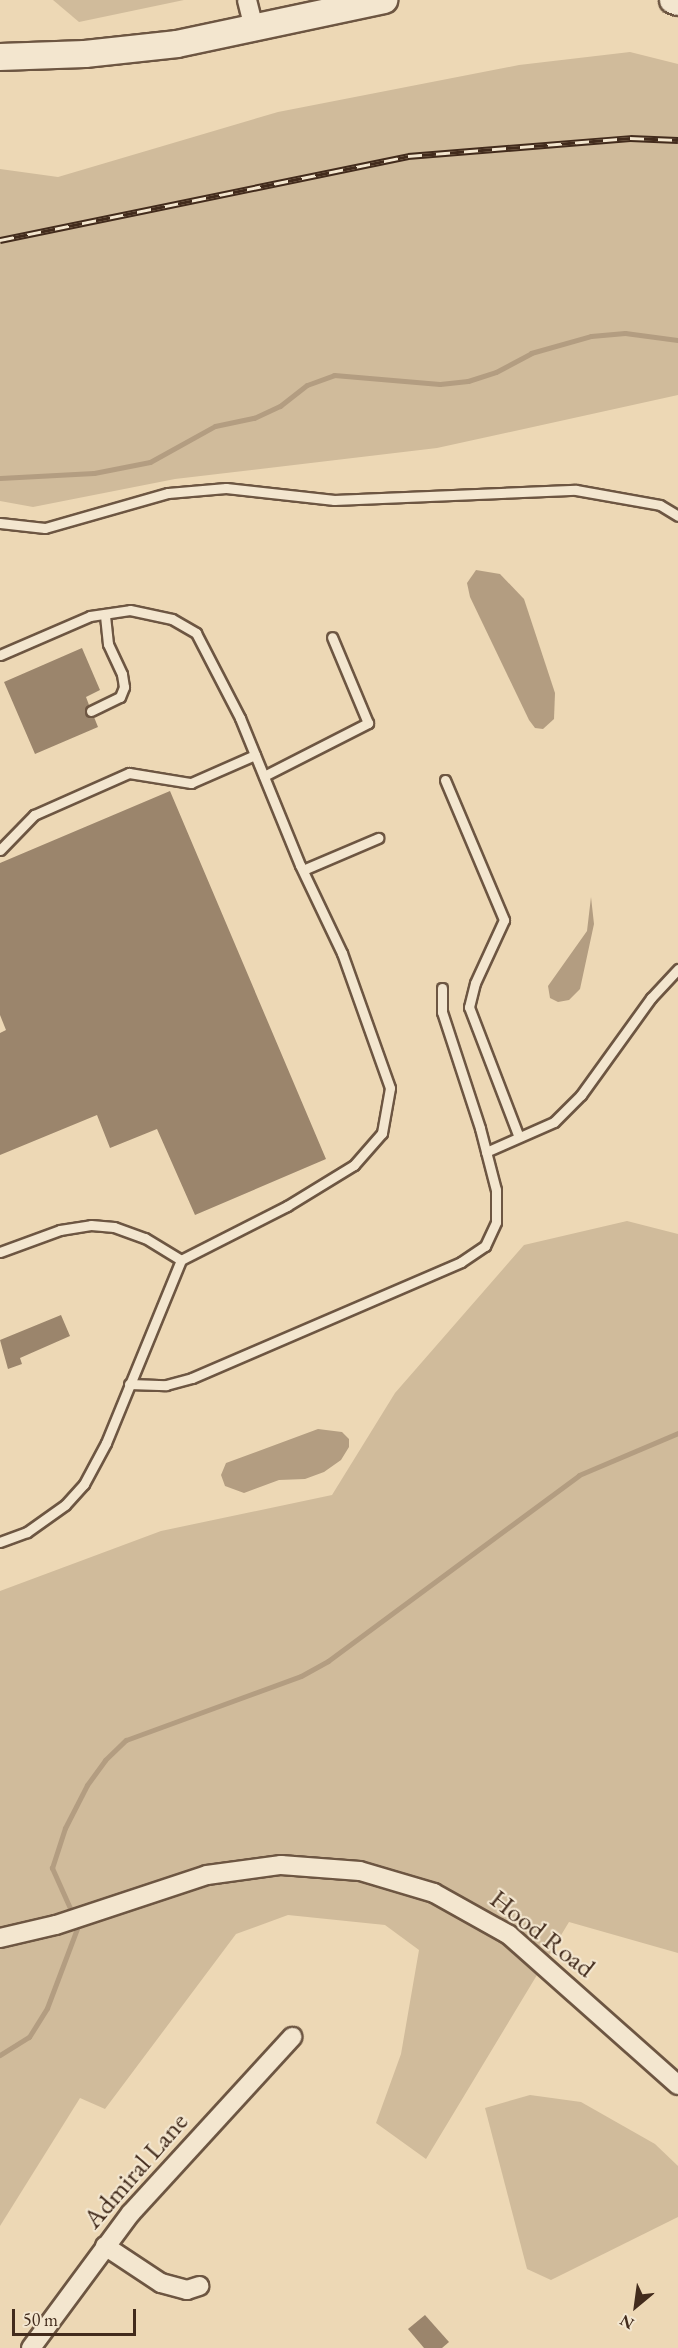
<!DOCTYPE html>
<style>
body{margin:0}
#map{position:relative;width:678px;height:2348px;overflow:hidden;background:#edd8b5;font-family:"EB Garamond",serif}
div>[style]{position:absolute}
.green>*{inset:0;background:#d0bb9b}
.water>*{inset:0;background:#b39d81}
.stream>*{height:5px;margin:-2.5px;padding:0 2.5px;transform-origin:2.5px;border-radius:2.5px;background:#b39d81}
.building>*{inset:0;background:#9b856c}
.roads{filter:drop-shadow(2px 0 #6d5642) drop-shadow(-2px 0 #6d5642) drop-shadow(0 2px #6d5642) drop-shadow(0 -2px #6d5642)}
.service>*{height:9px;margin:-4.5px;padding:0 4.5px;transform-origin:4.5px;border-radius:4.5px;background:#f3e6cf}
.minor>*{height:18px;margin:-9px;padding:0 9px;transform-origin:9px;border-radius:9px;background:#f3e6cf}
.secondary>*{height:26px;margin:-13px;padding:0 13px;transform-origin:13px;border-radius:13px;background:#f3e6cf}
.rail>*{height:7px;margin-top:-3.5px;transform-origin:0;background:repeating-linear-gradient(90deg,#f3e6cf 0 14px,#422b1c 0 28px);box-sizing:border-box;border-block:2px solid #422b1c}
span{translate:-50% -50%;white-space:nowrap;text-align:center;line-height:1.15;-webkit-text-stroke:4.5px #f3e6cf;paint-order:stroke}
.street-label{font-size:27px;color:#422b1c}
.north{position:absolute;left:606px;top:2276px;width:60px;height:60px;-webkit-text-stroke:4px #f3e6cf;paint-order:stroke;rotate:209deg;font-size:16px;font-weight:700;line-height:24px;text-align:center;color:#422b1c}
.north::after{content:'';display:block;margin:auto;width:21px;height:27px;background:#422b1c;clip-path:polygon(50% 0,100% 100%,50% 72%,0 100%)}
.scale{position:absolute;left:12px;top:2309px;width:124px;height:27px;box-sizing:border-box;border:3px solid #422b1c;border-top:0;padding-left:8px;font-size:18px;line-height:21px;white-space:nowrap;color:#422b1c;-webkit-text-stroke:4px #f3e6cf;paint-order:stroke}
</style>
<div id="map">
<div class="green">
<i style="clip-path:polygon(53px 0,184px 0,79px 22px)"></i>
<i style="clip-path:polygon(630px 52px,678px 64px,678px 395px,437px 448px,175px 479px,33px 507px,0 501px,0 169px,58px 177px,278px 112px,519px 65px)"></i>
<i style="clip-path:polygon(627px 1221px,678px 1234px,678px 1953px,569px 1922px,426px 2159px,376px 2123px,401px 2054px,419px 1950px,385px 1925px,288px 1915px,236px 1934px,105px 2109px,80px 2098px,0 2226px,0 1591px,161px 1531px,332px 1495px,395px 1393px,524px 1245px)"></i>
<i style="clip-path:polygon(530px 2095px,581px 2102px,655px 2144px,678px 2166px,678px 2217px,551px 2280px,527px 2269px,485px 2108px)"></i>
</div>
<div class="water">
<i style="clip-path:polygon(476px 570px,500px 574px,524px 599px,555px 693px,554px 719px,543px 729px,535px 728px,529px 720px,470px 597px,467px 583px)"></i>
<i style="clip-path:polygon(591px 897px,594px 924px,580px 989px,569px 1000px,558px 1002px,550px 998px,548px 986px,587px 931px)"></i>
<i style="clip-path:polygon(318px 1429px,342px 1432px,349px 1439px,349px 1447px,341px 1460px,324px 1472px,305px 1479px,279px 1480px,244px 1493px,225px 1486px,221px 1475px,226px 1463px)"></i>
</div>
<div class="stream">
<i style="left:0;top:478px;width:94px;rotate:-3deg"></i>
<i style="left:94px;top:473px;width:57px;rotate:-11.1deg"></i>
<i style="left:150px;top:462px;width:74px;rotate:-29deg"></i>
<i style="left:215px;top:426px;width:40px;rotate:-12deg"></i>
<i style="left:254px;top:418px;width:29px;rotate:-25deg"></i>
<i style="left:280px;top:406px;width:34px;rotate:-38deg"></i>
<i style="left:307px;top:385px;width:29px;rotate:-20deg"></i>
<i style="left:334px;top:375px;width:106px;rotate:4.9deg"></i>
<i style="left:440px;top:384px;width:28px;rotate:-6deg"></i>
<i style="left:468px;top:381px;width:29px;rotate:-18deg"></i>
<i style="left:496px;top:372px;width:40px;rotate:-28deg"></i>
<i style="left:531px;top:353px;width:62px;rotate:-15.8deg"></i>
<i style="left:591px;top:336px;width:34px;rotate:-5deg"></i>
<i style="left:625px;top:333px;width:53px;rotate:7.5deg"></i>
<i style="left:0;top:2055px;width:34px;rotate:-32deg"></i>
<i style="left:29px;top:2037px;width:34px;rotate:-58deg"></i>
<i style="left:47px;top:2008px;width:88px;rotate:-69.3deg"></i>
<i style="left:78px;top:1926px;width:64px;rotate:-114.1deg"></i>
<i style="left:52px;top:1868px;width:42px;rotate:-72deg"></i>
<i style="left:65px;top:1828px;width:48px;rotate:-62.9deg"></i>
<i style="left:87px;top:1785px;width:31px;rotate:-54deg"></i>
<i style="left:105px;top:1760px;width:29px;rotate:-44deg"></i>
<i style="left:126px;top:1740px;width:186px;rotate:-20.1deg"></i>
<i style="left:301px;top:1676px;width:31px;rotate:-29deg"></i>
<i style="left:328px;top:1661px;width:312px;rotate:-36.5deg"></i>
<i style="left:579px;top:1475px;width:108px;rotate:-23deg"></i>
</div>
<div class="building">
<i style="clip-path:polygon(82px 648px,100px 690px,86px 697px,89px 705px,85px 713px,94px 717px,98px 727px,35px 754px,4px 682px)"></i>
<i style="clip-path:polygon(170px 791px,326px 1159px,195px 1215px,157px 1129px,110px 1148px,97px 1115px,0 1155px,0 1033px,6px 1030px,0 1015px,0 863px)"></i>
<i style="clip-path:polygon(61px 1315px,70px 1336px,20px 1358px,22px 1364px,8px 1369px,0 1340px)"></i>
<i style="clip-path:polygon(425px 2315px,449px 2342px,442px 2348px,424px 2348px,408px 2329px)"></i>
</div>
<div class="roads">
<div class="service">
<i style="left:0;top:523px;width:45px;rotate:6.3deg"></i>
<i style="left:45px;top:528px;width:128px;rotate:-15.9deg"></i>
<i style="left:168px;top:493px;width:58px;rotate:-4.9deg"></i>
<i style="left:226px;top:488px;width:109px;rotate:6.3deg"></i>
<i style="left:334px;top:500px;width:242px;rotate:-2.4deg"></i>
<i style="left:576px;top:490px;width:85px;rotate:10.1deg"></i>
<i style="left:660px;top:505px;width:21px;rotate:31deg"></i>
<i style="left:0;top:655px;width:98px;rotate:-23.4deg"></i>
<i style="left:90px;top:616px;width:40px;rotate:-8.5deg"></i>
<i style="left:130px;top:610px;width:43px;rotate:12.1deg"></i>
<i style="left:172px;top:619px;width:28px;rotate:30deg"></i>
<i style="left:196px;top:633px;width:96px;rotate:62.6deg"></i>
<i style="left:240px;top:718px;width:159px;rotate:67.8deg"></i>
<i style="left:300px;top:865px;width:98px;rotate:64.5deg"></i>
<i style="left:342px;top:953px;width:143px;rotate:70.4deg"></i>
<i style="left:390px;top:1088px;width:46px;rotate:100.1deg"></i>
<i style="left:382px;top:1133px;width:43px;rotate:131.2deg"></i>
<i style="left:354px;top:1165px;width:79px;rotate:148.5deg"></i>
<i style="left:287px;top:1206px;width:119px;rotate:153deg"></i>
<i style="left:181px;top:1260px;width:198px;rotate:112.3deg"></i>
<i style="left:106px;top:1443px;width:47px;rotate:118.2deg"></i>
<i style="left:84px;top:1484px;width:28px;rotate:132deg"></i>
<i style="left:65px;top:1505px;width:47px;rotate:144.6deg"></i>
<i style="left:27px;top:1532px;width:29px;rotate:160deg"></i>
<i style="left:91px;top:711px;width:32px;rotate:-26deg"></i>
<i style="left:120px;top:697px;width:11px;rotate:-68deg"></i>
<i style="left:124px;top:687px;width:13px;rotate:-99deg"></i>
<i style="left:122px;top:674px;width:33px;rotate:-115deg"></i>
<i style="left:108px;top:644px;width:30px;rotate:-96deg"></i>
<i style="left:264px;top:776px;width:117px;rotate:-27deg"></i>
<i style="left:368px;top:723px;width:93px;rotate:-112.7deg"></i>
<i style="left:445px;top:780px;width:152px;rotate:67.1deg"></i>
<i style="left:504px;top:920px;width:69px;rotate:114.7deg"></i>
<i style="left:475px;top:983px;width:25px;rotate:104deg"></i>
<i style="left:469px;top:1007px;width:139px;rotate:69deg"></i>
<i style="left:0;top:850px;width:49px;rotate:-45.8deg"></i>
<i style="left:34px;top:815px;width:104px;rotate:-23.9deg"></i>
<i style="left:129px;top:773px;width:63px;rotate:9.2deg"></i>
<i style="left:191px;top:783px;width:70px;rotate:-23.6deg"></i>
<i style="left:303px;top:870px;width:82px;rotate:-23.1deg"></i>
<i style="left:486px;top:1152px;width:74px;rotate:-23.8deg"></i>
<i style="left:554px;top:1122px;width:38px;rotate:-45deg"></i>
<i style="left:581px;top:1095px;width:120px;rotate:-54.2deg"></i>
<i style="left:651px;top:998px;width:40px;rotate:-47deg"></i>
<i style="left:0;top:1252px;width:64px;rotate:-20.1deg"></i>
<i style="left:60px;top:1230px;width:31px;rotate:-9deg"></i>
<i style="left:91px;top:1225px;width:23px;rotate:5deg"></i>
<i style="left:114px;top:1227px;width:33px;rotate:20deg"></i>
<i style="left:145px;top:1238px;width:42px;rotate:31.4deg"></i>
<i style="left:129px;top:1384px;width:37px;rotate:2deg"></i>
<i style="left:166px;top:1385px;width:27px;rotate:-15deg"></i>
<i style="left:192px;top:1378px;width:293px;rotate:-23.3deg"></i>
<i style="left:461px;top:1262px;width:29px;rotate:-34deg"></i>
<i style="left:485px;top:1246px;width:26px;rotate:-65deg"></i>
<i style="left:496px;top:1222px;width:32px;rotate:-90deg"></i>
<i style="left:496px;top:1190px;width:64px;rotate:-104.5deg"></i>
<i style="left:480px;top:1128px;width:122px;rotate:-108.1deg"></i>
<i style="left:442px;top:1012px;width:24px;rotate:-90deg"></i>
</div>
<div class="minor">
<i style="left:247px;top:0;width:32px;rotate:76deg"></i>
<i style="left:0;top:1938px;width:57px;rotate:-13.1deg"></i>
<i style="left:56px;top:1925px;width:159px;rotate:-18.3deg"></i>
<i style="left:207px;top:1875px;width:75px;rotate:-7.7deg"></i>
<i style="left:281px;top:1865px;width:79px;rotate:4.3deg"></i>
<i style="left:360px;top:1871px;width:77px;rotate:16.6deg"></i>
<i style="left:434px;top:1893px;width:86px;rotate:29.2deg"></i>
<i style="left:509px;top:1935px;width:226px;rotate:41.6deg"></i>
<i style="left:105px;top:2246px;width:67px;rotate:33.5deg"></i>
<i style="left:161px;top:2283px;width:27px;rotate:15deg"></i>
<i style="left:187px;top:2290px;width:13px;rotate:-18deg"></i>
<i style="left:31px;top:2348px;width:168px;rotate:-53.5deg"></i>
<i style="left:131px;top:2213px;width:239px;rotate:-47.5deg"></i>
</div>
<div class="secondary">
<i style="left:673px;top:0;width:5px;rotate:22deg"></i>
<i style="left:0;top:57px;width:85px;rotate:-2deg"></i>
<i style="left:85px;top:54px;width:93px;rotate:-6.2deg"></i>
<i style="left:177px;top:44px;width:212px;rotate:-12deg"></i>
</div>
</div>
<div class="rail">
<i style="left:0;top:240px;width:417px;rotate:-11.6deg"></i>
<i style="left:408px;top:156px;width:223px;rotate:-4.6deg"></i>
<i style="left:630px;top:138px;width:48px;rotate:2.4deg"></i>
</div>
<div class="street-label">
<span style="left:543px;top:1933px;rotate:38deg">Hood Road</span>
<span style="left:135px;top:2170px;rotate:-49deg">Admiral Lane</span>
</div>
<div class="north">N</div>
<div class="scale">50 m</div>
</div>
